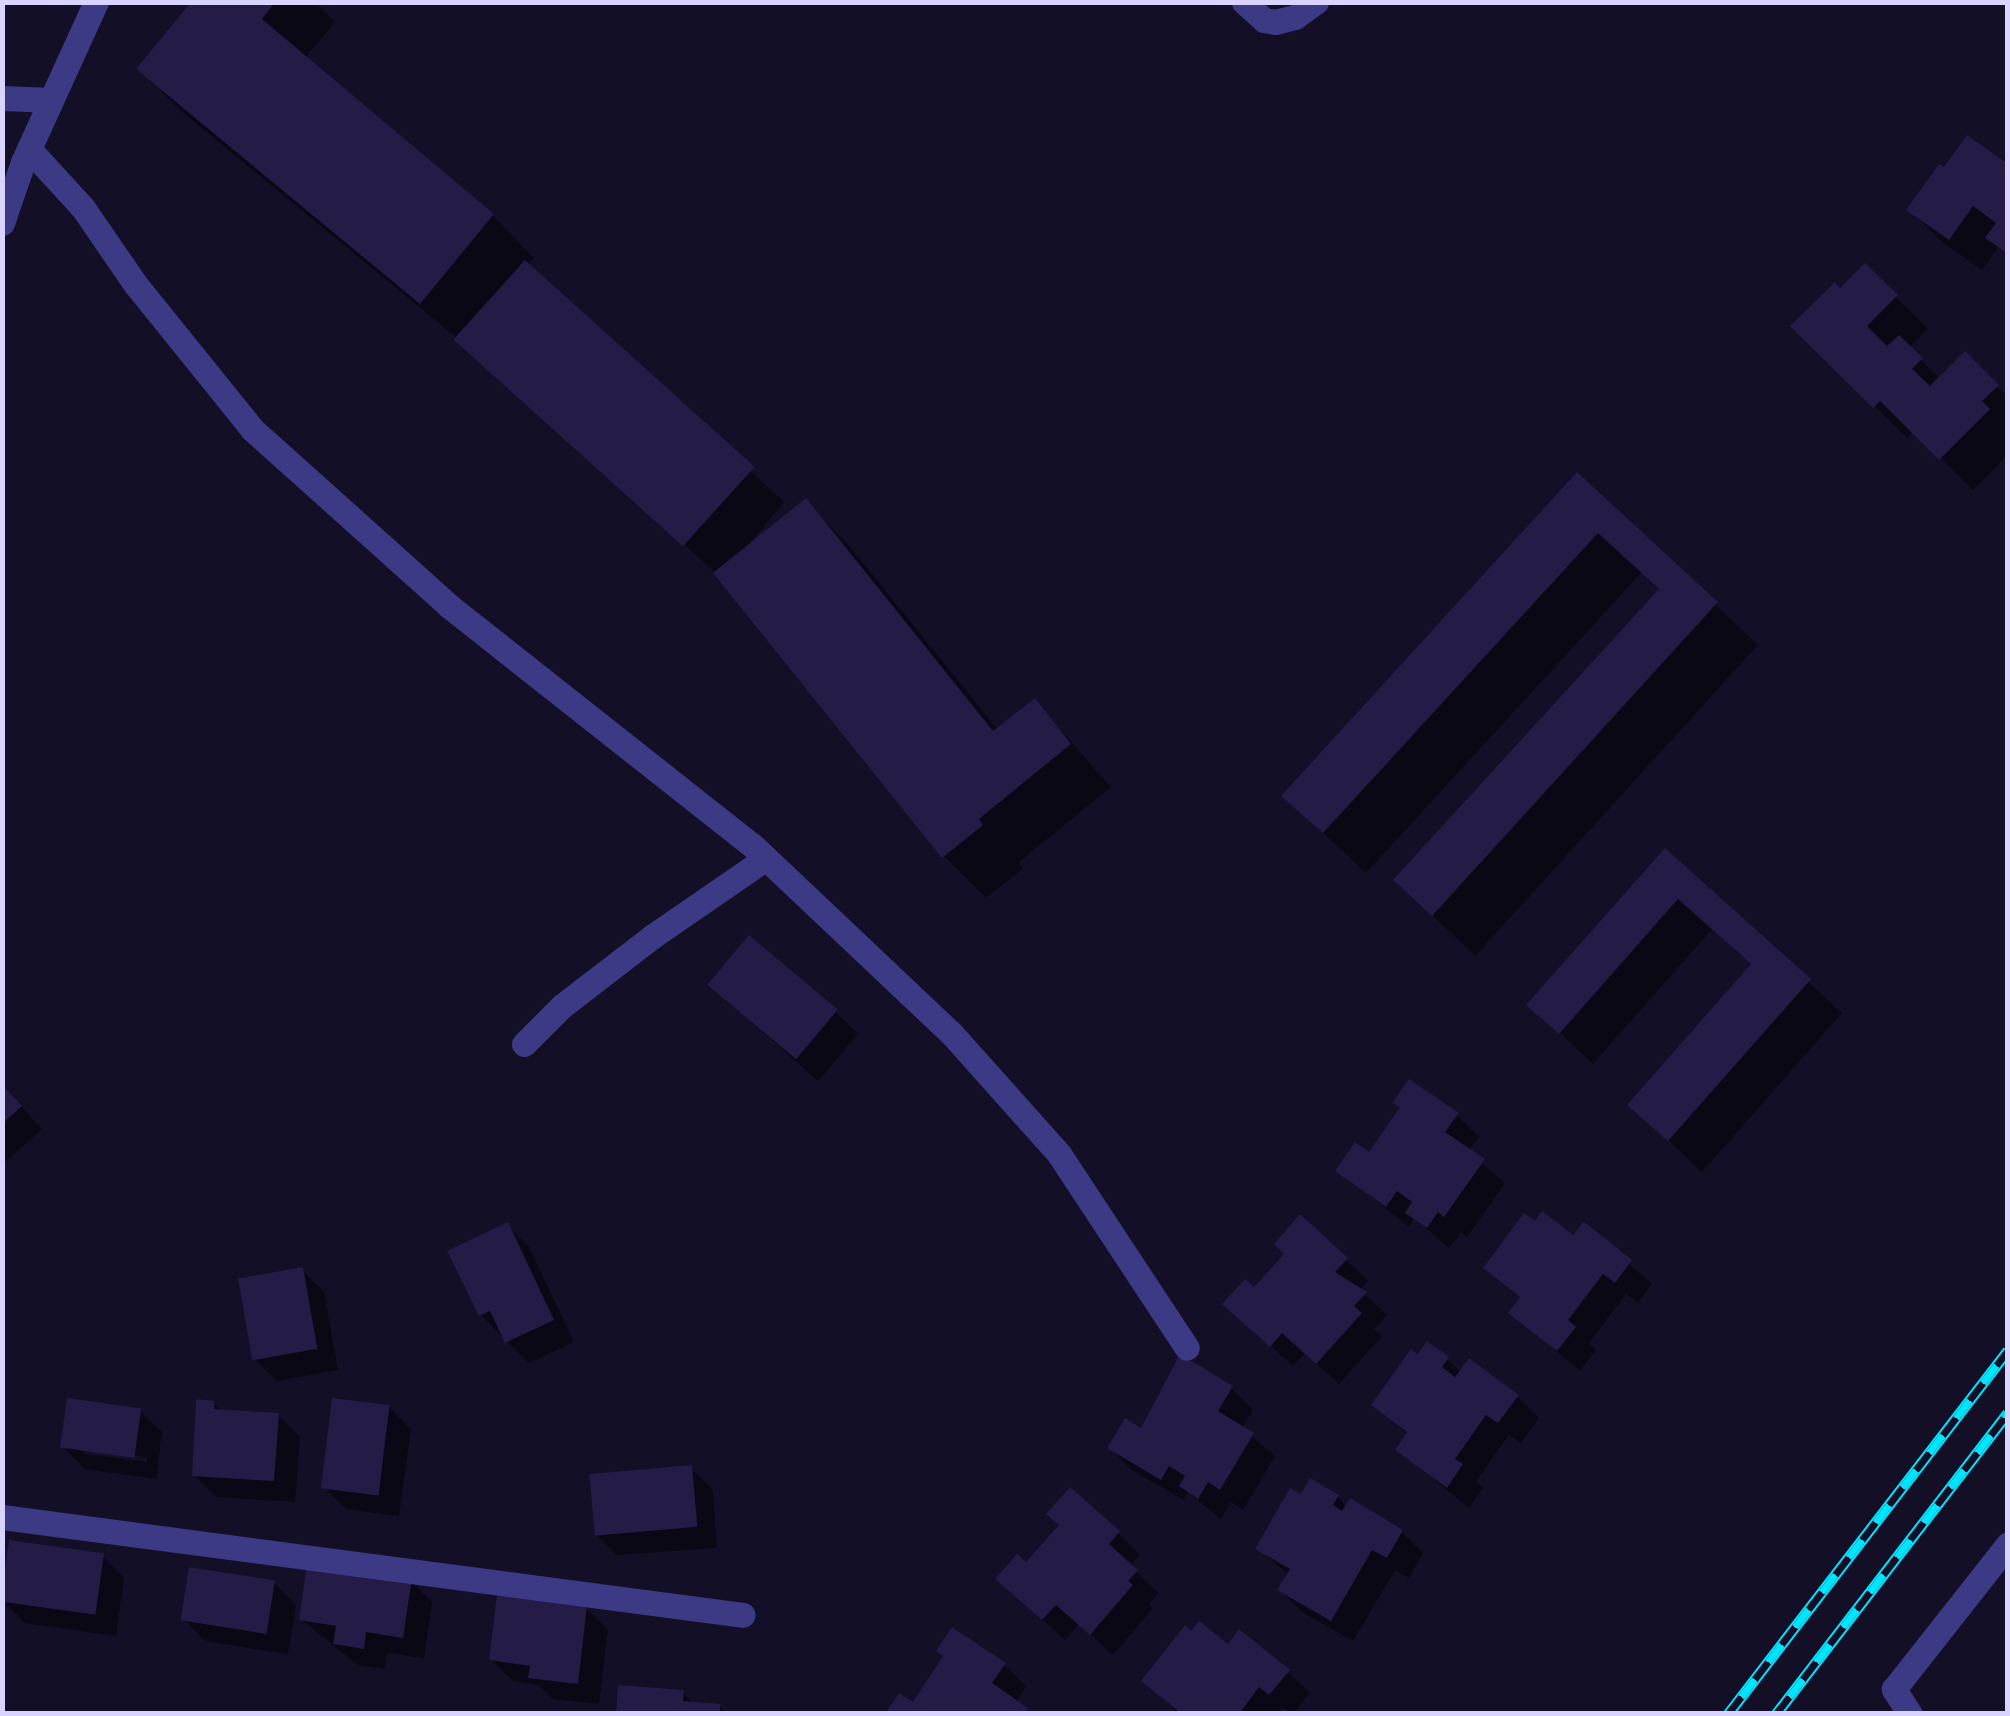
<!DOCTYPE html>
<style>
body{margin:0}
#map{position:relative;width:2010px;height:1716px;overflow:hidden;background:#130f26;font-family:"DM Sans",sans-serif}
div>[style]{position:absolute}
.shadow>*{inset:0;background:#0007}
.building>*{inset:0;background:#241b47;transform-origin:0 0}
.street>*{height:25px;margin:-12.5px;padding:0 12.5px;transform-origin:12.5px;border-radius:12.5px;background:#3d3a85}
.rail>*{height:11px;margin-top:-5.5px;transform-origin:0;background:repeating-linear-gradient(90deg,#130f26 0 22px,#00e5ff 0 44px);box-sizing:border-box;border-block:2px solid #00e5ff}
span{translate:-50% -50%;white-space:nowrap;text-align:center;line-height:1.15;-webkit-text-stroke:10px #130f26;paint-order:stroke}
.frame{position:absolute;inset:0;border:5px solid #d9d4ff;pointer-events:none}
</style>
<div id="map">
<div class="shadow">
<i style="clip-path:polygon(195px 2px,315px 2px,335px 22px,305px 58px,493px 216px,534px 258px,528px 266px,784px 502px,741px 554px,806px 502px,847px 543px,998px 730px,1035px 701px,1111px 787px,1019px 862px,1023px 868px,986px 898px,944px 856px,718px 575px,457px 338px,181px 111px,139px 69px)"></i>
<i style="clip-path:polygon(2008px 168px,2008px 256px,1998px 247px,1982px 270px,1942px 242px,1909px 209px)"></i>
<i style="clip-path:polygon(1865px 266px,1928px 329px,1909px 348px,1940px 379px,1964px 355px,2008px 398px,2008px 455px,1973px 490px,1914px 431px,1907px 438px,1794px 326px)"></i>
<i style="clip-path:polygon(1577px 475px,1758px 645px,1475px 956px,1396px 880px,1661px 591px,1641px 573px,1366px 873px,1284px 796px)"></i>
<i style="clip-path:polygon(1665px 852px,1842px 1013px,1702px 1172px,1631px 1105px,1753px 966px,1712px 929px,1593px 1064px,1530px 1004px)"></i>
<i style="clip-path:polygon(710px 985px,836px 1012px,858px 1034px,818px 1081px)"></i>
<i style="clip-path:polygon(2px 1086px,42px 1129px,5px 1162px,2px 1160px)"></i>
<i style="clip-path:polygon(1402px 1109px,1457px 1115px,1479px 1137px,1468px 1151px,1505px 1183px,1467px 1237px,1461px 1232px,1449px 1248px,1414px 1218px,1409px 1227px,1338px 1171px,1370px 1155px)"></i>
<i style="clip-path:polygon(1535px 1224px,1573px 1238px,1584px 1225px,1652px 1284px,1638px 1303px,1626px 1294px,1589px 1343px,1596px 1350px,1580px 1371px,1511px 1313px,1521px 1299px,1486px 1267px)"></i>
<i style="clip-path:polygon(507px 1225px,529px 1247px,574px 1342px,529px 1363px,481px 1315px)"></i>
<i style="clip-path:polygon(1346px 1260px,1368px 1281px,1360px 1290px,1387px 1315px,1374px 1329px,1382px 1336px,1339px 1384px,1305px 1353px,1293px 1366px,1247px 1325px,1254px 1291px)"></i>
<i style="clip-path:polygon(302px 1270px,324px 1292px,338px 1370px,277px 1381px,255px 1360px)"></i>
<i style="clip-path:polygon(1418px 1358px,1447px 1359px,1461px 1372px,1517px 1396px,1539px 1418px,1521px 1443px,1509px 1435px,1476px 1481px,1483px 1488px,1469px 1508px,1398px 1450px,1408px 1435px,1374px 1404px)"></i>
<i style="clip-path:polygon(1231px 1388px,1253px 1410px,1242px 1428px,1275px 1456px,1243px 1510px,1231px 1502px,1221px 1519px,1188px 1492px,1183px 1500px,1132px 1470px,1110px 1448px)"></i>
<i style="clip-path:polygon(213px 1403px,222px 1412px,278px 1416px,300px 1437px,295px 1502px,216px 1497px,194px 1475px)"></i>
<i style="clip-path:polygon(389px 1407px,411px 1429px,399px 1516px,346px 1509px,324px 1487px)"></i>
<i style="clip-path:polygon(evenodd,140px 1411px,162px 1432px,156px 1479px,85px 1469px,63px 1447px,140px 1411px,84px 1449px,147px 1457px,147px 1462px,84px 1454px,84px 1449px)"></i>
<i style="clip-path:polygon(691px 1468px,713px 1490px,717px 1548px,617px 1555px,595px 1533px)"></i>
<i style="clip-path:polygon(1338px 1497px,1347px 1507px,1402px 1532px,1423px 1553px,1409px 1578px,1395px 1570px,1353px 1641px,1302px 1612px,1280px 1590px,1289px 1575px,1259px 1549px,1302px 1498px)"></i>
<i style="clip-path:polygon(1118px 1533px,1140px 1555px,1130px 1566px,1158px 1593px,1149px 1604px,1153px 1608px,1113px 1655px,1079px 1624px,1065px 1640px,998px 1579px)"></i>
<i style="clip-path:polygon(102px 1556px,124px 1578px,116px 1636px,25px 1623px,3px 1601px)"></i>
<i style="clip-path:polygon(410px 1580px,432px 1602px,424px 1658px,387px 1653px,385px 1669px,357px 1665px,301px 1619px)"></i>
<i style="clip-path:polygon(274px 1583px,296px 1605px,288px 1654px,205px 1641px,184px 1619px)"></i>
<i style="clip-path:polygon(586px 1608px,608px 1630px,599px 1704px,553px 1699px,539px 1685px,513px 1681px,491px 1660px)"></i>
<i style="clip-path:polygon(1191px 1634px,1288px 1672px,1310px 1693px,1293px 1714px,1282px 1707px,1277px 1714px,1179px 1714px,1144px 1681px)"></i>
<i style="clip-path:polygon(1004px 1665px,1026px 1686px,1016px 1703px,1030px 1714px,888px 1714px)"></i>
<i style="clip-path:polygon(683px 1693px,694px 1704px,719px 1706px,727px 1714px,619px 1714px)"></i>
</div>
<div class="building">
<i style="clip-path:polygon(191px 2px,275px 2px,262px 19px,494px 214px,420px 304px,136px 69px)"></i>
<i style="clip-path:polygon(1967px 135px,2008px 164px,2008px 254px,1985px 238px,1996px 223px,1973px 206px,1949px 240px,1906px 210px,1939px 164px,1944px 167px)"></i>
<i style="left:525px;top:260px;width:309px;height:107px;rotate:42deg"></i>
<i style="clip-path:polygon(1865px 263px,1898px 295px,1867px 326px,1887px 346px,1899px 335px,1923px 358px,1912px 369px,1930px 386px,1965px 351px,1999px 385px,1982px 401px,1990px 409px,1939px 460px,1880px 401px,1873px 408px,1790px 326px,1835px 282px,1840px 288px)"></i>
<i style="clip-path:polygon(1577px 472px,1718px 602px,1432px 916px,1393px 880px,1659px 589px,1598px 533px,1323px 833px,1281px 796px)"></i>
<i style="clip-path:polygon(806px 498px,993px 731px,1035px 698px,1071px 744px,979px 819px,983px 825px,942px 858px,713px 573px)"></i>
<i style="clip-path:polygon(1665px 848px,1811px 979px,1668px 1141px,1627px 1105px,1751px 964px,1678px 899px,1559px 1034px,1526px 1005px)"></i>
<i style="left:749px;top:935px;width:116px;height:65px;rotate:40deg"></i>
<i style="clip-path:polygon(1409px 1079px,1459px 1113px,1445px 1132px,1485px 1159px,1444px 1217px,1438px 1212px,1427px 1228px,1405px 1213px,1412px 1202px,1397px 1191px,1386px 1207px,1335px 1171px,1355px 1142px,1369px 1152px,1400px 1107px,1392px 1103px)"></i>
<i style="clip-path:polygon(2px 1085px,22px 1106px,2px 1124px)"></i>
<i style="clip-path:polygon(1542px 1211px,1573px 1235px,1584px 1222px,1632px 1260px,1615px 1283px,1603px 1274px,1568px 1320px,1576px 1327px,1557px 1351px,1508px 1313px,1520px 1297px,1483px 1268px,1524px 1213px,1535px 1221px)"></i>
<i style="clip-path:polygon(1300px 1214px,1348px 1258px,1335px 1272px,1367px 1292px,1354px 1306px,1362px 1313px,1316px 1364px,1282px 1333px,1270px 1347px,1222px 1304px,1245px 1279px,1254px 1287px,1284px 1254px,1274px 1244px)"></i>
<i style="clip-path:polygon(508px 1222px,554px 1320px,505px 1343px,490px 1311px,479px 1316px,447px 1251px)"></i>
<i style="left:303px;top:1267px;width:83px;height:66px;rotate:80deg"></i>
<i style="clip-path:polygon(1427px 1341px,1449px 1357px,1442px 1367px,1455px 1377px,1469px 1358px,1519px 1395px,1498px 1423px,1486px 1415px,1455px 1459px,1463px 1464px,1447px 1488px,1395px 1450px,1407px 1432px,1371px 1405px,1411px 1349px,1418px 1354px)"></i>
<i style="clip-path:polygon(1180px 1354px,1233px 1386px,1218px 1411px,1254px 1433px,1220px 1490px,1208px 1482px,1198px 1499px,1179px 1486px,1185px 1476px,1169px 1466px,1161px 1480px,1107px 1448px,1125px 1418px,1141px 1428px)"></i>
<i style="left:67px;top:1398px;width:75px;height:50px;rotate:8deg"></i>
<i style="left:332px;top:1398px;width:58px;height:91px;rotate:7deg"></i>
<i style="clip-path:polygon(196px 1399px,214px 1401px,214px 1409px,279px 1413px,274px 1481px,192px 1476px)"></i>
<i style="left:692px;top:1465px;width:62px;height:103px;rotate:85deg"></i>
<i style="clip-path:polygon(1310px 1478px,1339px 1495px,1333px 1505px,1342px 1511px,1350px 1498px,1403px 1530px,1387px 1558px,1372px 1550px,1331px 1621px,1277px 1590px,1290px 1569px,1255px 1549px,1290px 1488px,1301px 1494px)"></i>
<i style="clip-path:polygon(1070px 1487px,1120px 1531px,1109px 1544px,1138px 1570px,1128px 1581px,1133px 1585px,1090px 1635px,1056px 1605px,1042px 1620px,995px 1579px,1017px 1554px,1026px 1562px,1059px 1525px,1046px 1514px)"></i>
<i style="left:9px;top:1540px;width:96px;height:62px;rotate:8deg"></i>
<i style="clip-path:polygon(307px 1563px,412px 1578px,403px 1638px,366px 1632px,364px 1649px,333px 1644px,336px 1626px,299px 1620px)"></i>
<i style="left:189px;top:1567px;width:87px;height:54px;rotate:9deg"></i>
<i style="clip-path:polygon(497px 1595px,587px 1606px,578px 1684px,528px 1678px,530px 1666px,489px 1660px)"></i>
<i style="clip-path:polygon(1199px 1621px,1228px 1644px,1239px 1629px,1290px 1670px,1269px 1695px,1259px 1687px,1239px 1714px,1176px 1714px,1178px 1711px,1141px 1681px,1185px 1625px,1191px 1631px)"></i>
<i style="clip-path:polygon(952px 1627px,1006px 1663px,992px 1683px,1028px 1708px,1024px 1714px,885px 1714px,899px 1693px,913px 1702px,943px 1656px,936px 1651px)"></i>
<i style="clip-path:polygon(618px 1685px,684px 1690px,683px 1701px,720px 1704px,720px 1714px,616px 1714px)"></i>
</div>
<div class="street">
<i style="left:1244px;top:2px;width:27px;rotate:42deg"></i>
<i style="left:1264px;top:20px;width:11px;rotate:10deg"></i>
<i style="left:1275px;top:22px;width:21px;rotate:-14deg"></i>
<i style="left:1295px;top:17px;width:26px;rotate:-36deg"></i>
<i style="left:2px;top:98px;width:49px;rotate:2.3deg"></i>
<i style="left:29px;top:149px;width:80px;rotate:47.5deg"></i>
<i style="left:83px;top:208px;width:93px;rotate:55.5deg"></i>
<i style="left:136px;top:285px;width:185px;rotate:51.1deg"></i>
<i style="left:252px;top:429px;width:265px;rotate:41.9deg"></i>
<i style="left:449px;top:606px;width:386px;rotate:38.3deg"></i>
<i style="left:752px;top:845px;width:274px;rotate:43.4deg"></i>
<i style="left:951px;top:1033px;width:162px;rotate:48.2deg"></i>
<i style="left:1059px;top:1154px;width:232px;rotate:56.6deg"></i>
<i style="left:2px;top:223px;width:65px;rotate:-71deg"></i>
<i style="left:23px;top:162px;width:176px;rotate:-65.5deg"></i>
<i style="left:524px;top:1044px;width:54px;rotate:-45deg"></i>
<i style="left:562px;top:1006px;width:115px;rotate:-37.6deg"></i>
<i style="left:653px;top:936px;width:137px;rotate:-34.6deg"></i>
<i style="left:2px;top:1517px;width:747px;rotate:7.53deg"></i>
<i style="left:1910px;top:1714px;width:30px;rotate:-123deg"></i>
<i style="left:1894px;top:1689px;width:184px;rotate:-51.8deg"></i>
</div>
<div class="rail">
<i style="left:1728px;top:1714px;width:459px;rotate:-52.4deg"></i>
<i style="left:1776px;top:1714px;width:380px;rotate:-52.4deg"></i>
</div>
<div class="frame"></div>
</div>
